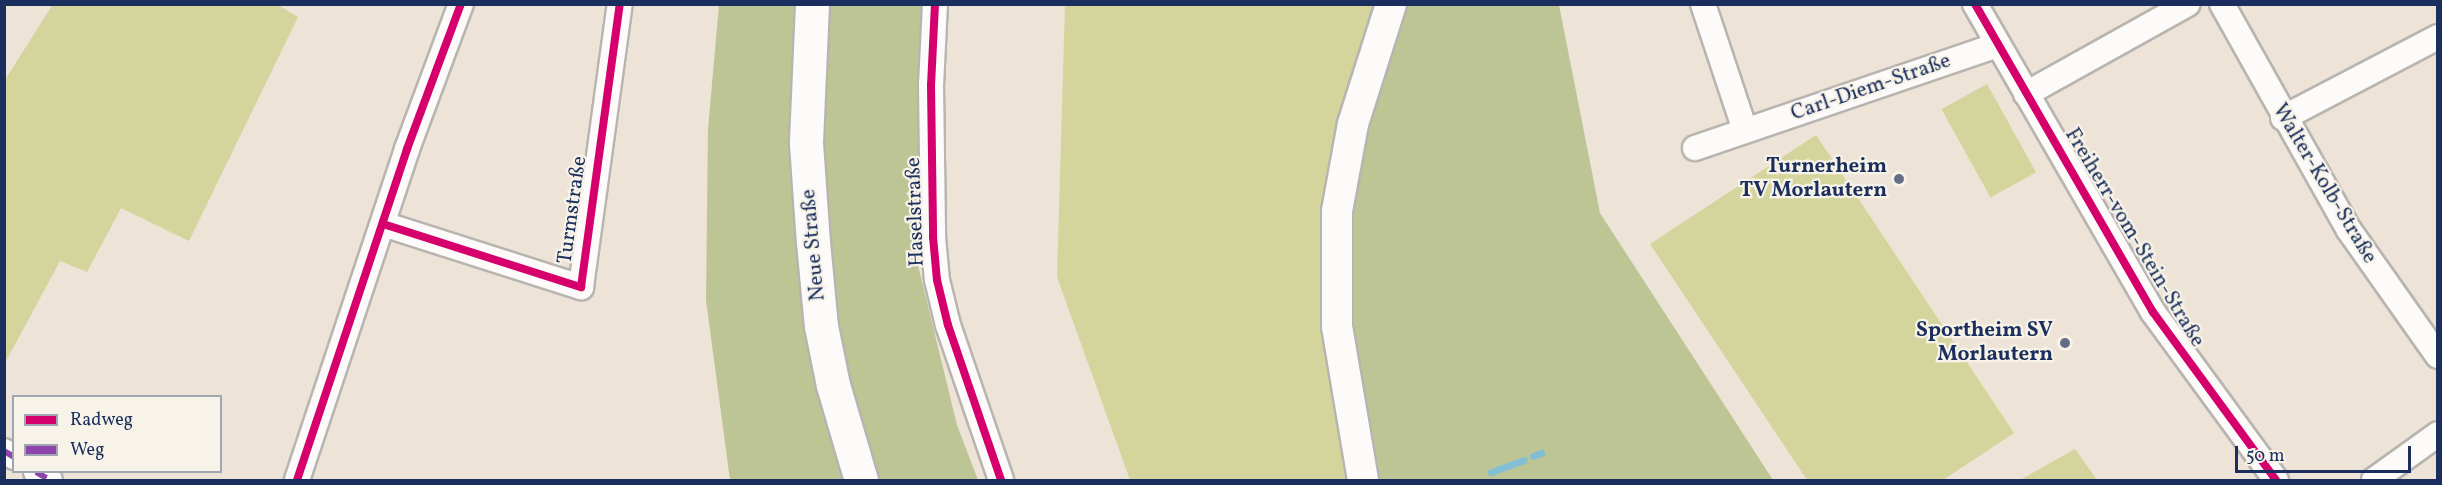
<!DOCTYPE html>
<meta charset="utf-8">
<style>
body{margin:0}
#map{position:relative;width:2442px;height:485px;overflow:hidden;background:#ede3d7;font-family:Vollkorn,serif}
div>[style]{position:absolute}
.green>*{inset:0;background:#d3d59c;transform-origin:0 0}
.forest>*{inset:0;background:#bdc595}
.stream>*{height:7px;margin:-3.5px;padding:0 3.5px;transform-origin:3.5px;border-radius:3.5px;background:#83bfd4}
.roads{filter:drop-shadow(2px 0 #b8b4b0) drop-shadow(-2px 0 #b8b4b0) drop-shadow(0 2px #b8b4b0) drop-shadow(0 -2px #b8b4b0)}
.minor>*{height:24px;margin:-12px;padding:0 12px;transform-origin:12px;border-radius:12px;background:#fcfbf9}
.tertiary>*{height:30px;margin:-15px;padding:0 15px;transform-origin:15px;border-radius:15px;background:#fcfbf9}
.secondary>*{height:33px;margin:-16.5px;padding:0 16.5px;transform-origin:16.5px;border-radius:16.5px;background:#fcfbf9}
.quiet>*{height:6px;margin-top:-3px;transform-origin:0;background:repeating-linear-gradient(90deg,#8e44ad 0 12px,transparent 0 18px)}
.cycleway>*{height:8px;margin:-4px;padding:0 4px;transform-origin:4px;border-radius:4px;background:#d6006c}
.dots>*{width:16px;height:16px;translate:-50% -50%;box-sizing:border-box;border:3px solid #f7f3e8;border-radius:50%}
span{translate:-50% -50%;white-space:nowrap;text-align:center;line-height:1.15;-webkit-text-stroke:4.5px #f7f3e8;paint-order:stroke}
.street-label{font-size:21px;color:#1b2f5e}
.poi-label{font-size:21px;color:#1b2f5e;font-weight:700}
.right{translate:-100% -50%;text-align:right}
.frame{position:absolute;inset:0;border:6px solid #1b2f5e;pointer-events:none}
.legend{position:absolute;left:12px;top:395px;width:210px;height:78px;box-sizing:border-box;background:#f7f3e8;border:2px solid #9fa5b1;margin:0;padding:8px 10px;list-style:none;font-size:18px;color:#1b2f5e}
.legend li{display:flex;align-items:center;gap:12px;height:30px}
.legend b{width:30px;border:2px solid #9fa5b1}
.scale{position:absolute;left:2235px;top:446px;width:176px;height:27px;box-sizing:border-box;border:3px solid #1b2f5e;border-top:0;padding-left:8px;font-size:18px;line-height:21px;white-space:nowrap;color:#1b2f5e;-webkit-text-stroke:4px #f7f3e8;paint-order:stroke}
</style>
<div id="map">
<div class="green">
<i style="clip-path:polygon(53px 4px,278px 5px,298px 17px,189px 241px,121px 208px,87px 272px,60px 261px,5px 363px,5px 80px)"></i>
<i style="clip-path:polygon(1065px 5px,1391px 5px,1363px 480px,1130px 480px,1057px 277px)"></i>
<i style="left:1987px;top:84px;width:101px;height:52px;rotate:61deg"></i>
<i style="clip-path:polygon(1816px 135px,2014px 433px,1943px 480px,1807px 480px,1650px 244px)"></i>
<i style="clip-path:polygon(2075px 449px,2097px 480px,2020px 480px)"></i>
</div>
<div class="forest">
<i style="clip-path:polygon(719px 5px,921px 5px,917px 261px,957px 425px,978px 480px,730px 480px,706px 300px,708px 129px)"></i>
<i style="clip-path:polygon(1391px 5px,1559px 5px,1600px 213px,1773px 480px,1363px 480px,1346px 388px,1353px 124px)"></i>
</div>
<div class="stream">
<i style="left:1533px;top:456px;width:9px;rotate:-21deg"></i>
<i style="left:1491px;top:472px;width:35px;rotate:-20deg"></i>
</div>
<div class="roads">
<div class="minor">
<i style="left:935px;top:4px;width:81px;rotate:92.8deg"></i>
<i style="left:931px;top:85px;width:152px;rotate:89.2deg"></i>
<i style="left:933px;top:237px;width:43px;rotate:84.7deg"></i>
<i style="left:937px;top:280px;width:46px;rotate:76.3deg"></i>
<i style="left:948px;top:325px;width:164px;rotate:71.1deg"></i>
<i style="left:1703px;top:4px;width:133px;rotate:71.6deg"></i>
<i style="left:1975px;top:4px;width:356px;rotate:60deg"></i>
<i style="left:2153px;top:312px;width:208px;rotate:53.8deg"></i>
<i style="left:2222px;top:4px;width:259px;rotate:60.7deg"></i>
<i style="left:2349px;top:230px;width:154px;rotate:54.8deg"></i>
<i style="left:2026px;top:94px;width:185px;rotate:-29.1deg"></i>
<i style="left:2283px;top:118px;width:175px;rotate:-27.6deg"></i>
<i style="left:1695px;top:148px;width:319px;rotate:-18.8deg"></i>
<i style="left:383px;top:224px;width:208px;rotate:17.7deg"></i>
<i style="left:581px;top:287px;width:286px;rotate:-82.2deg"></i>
<i style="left:4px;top:451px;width:12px;rotate:31deg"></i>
<i style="left:36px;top:472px;width:16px;rotate:30deg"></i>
<i style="left:297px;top:480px;width:349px;rotate:-71.6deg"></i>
<i style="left:407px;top:149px;width:155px;rotate:-69.6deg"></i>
<i style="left:2374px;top:480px;width:79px;rotate:-35.7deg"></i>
</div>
<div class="tertiary">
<i style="left:1363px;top:480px;width:156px;rotate:-99.6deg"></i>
<i style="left:1337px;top:326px;width:115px;rotate:-90deg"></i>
<i style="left:1337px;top:211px;width:88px;rotate:-79.6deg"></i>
<i style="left:1353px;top:124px;width:126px;rotate:-72.4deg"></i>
</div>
<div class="secondary">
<i style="left:812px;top:4px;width:139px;rotate:92.5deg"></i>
<i style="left:806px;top:143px;width:99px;rotate:86deg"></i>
<i style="left:813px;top:242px;width:84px;rotate:84.6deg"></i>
<i style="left:821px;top:326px;width:60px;rotate:78.5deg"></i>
<i style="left:833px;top:385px;width:99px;rotate:73.6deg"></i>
</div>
</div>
<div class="quiet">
<i style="left:4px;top:451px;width:12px;rotate:31deg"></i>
<i style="left:36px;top:472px;width:16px;rotate:30deg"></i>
</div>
<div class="cycleway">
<i style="left:935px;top:4px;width:81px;rotate:92.8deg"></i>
<i style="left:931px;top:85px;width:152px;rotate:89.2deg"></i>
<i style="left:933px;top:237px;width:43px;rotate:84.7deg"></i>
<i style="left:937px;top:280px;width:46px;rotate:76.3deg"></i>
<i style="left:948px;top:325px;width:164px;rotate:71.1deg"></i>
<i style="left:1975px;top:4px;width:356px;rotate:60deg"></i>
<i style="left:2153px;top:312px;width:208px;rotate:53.8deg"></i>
<i style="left:383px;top:224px;width:208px;rotate:17.7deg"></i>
<i style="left:581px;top:287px;width:286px;rotate:-82.2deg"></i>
<i style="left:297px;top:480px;width:349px;rotate:-71.6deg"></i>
<i style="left:407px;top:149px;width:155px;rotate:-69.6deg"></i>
</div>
<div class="dots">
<i style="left:1899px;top:179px;background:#646e88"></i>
<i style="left:2065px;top:343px;background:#646e88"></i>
</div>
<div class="street-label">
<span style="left:1871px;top:88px;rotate:-19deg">Carl-Diem-Straße</span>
<span style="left:2324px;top:184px;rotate:59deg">Walter-Kolb-Straße</span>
<span style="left:573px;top:210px;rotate:-82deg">Turmstraße</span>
<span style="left:916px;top:212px;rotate:-92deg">Haselstraße</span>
<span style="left:2134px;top:238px;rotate:59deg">Freiherr-vom-Stein-Straße</span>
<span style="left:814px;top:245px;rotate:-95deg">Neue Straße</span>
</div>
<div class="poi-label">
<span class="right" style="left:1887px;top:179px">Turnerheim<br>TV Morlautern</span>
<span class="right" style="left:2053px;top:343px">Sportheim SV<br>Morlautern</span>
</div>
<div class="frame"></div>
<ul class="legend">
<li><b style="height:8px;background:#d6006c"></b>Radweg</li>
<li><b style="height:8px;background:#8e44ad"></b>Weg</li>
</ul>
<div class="scale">50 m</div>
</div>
